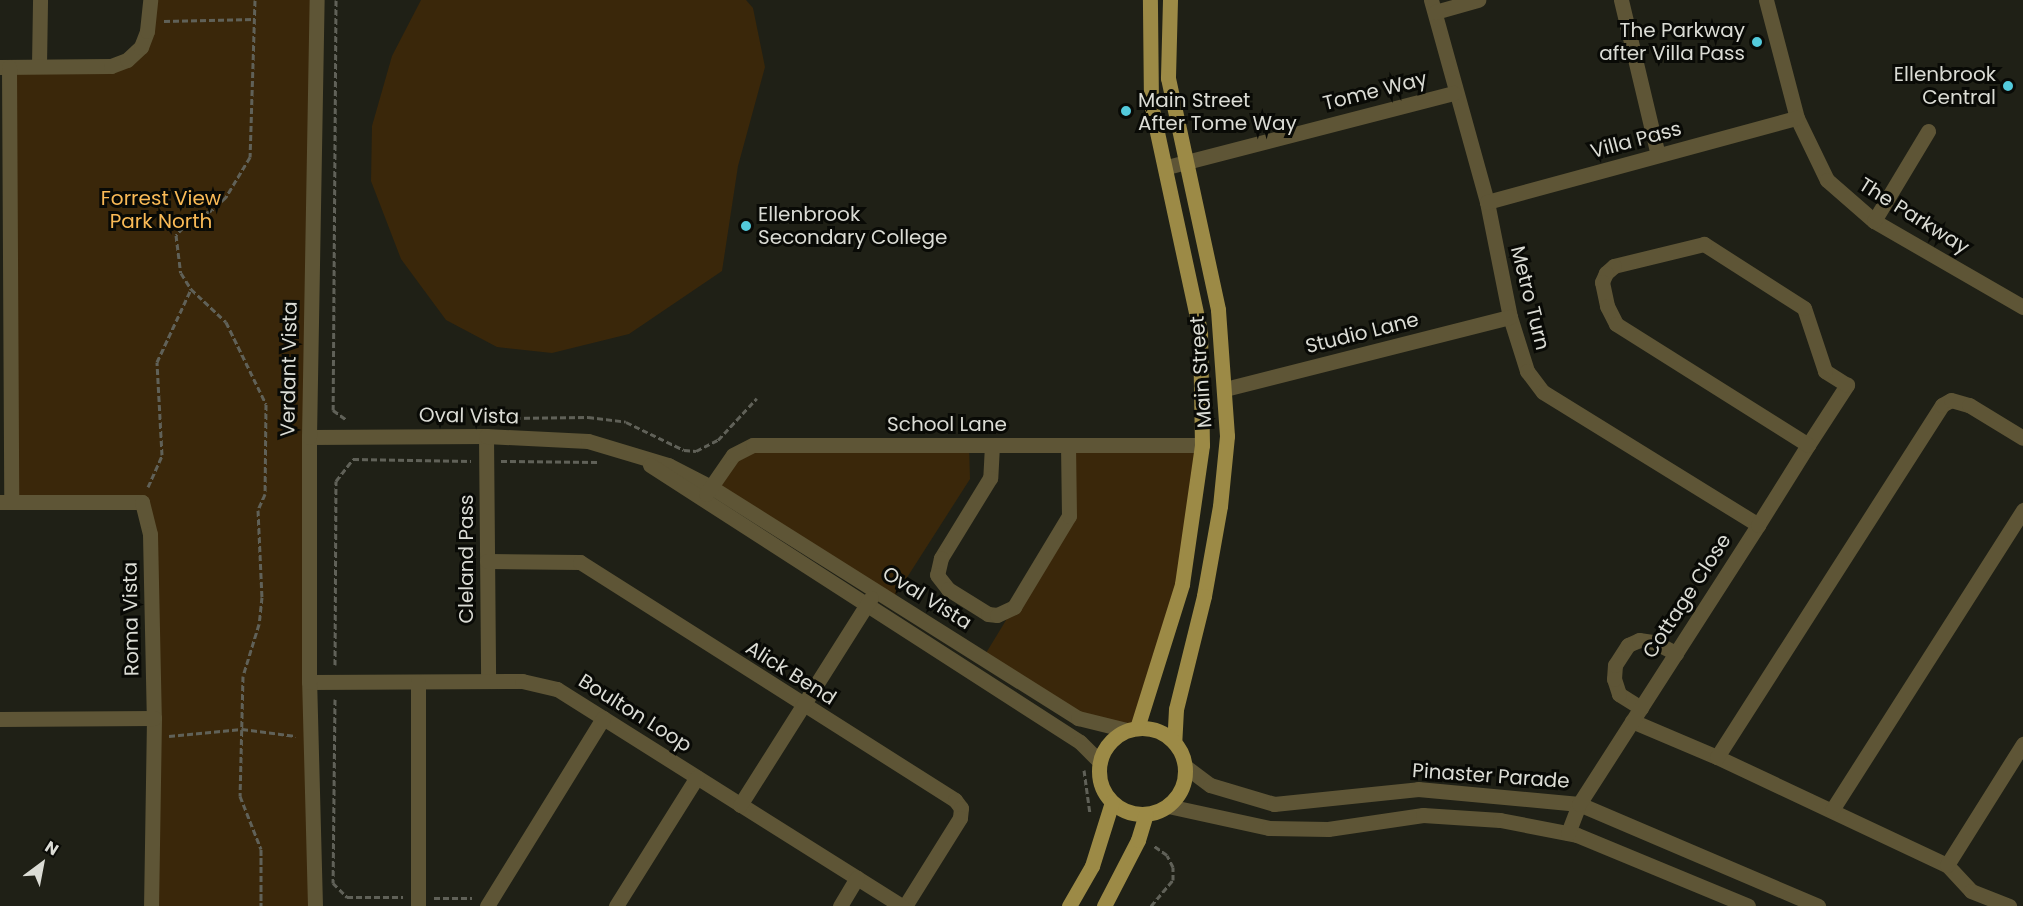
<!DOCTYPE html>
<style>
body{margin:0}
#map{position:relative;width:2023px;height:906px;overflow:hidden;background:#1f2016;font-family:Poppins,sans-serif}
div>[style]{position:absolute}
.green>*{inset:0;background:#3a270a}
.path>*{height:3px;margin-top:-1.5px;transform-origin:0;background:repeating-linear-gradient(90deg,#606158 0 6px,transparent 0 9px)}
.minor>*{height:15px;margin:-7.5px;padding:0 7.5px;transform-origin:7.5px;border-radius:7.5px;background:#5e5536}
.major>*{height:15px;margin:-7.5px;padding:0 7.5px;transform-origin:7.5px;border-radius:7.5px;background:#9c8a46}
.major>.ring{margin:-7.5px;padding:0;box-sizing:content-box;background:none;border:15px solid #9c8a46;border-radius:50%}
.dots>*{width:16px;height:16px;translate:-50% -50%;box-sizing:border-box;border:3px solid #090a06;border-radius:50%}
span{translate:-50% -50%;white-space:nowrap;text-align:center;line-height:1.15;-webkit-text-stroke:6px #090a06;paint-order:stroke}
.poi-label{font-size:20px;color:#dbdcd5}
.right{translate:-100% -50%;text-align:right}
.left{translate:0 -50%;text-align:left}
.street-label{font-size:20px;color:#dbdcd5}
.park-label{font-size:20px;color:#faba56}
.north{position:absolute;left:12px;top:834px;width:60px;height:60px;-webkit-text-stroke:4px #090a06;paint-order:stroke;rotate:32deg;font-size:16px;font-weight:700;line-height:24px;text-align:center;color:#dbdcd5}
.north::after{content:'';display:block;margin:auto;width:21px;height:27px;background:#dbdcd5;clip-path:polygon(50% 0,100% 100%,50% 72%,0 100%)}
</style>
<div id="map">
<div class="green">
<i style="clip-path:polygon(150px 0,317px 0,315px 906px,151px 906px,154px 718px,142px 502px,11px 502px,9px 67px,111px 66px,141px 47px)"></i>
<i style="clip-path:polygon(421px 0,746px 0,753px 8px,765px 67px,738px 166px,722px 271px,629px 334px,552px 353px,497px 347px,446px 320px,401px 259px,371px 181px,372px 126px,392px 56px)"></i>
<i style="clip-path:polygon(969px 445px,970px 479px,892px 601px,711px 487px,742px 448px)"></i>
<i style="clip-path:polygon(1068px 445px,1202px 445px,1182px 584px,1137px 728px,1105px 726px,983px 658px,1064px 525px)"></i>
</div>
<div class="path">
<i style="left:255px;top:0;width:157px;rotate:91.8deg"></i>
<i style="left:250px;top:157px;width:47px;rotate:121deg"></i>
<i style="left:226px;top:197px;width:19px;rotate:137deg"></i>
<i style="left:212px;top:210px;width:25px;rotate:154deg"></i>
<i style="left:189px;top:221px;width:19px;rotate:133deg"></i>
<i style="left:176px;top:235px;width:38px;rotate:83deg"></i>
<i style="left:181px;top:273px;width:19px;rotate:58deg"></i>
<i style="left:191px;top:289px;width:48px;rotate:43.3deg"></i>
<i style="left:226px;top:322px;width:91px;rotate:64deg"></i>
<i style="left:266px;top:404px;width:90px;rotate:90.6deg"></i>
<i style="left:265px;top:494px;width:17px;rotate:114deg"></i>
<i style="left:258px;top:510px;width:87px;rotate:87.4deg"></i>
<i style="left:262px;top:597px;width:27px;rotate:96deg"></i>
<i style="left:259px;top:624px;width:54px;rotate:107.1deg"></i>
<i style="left:243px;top:676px;width:120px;rotate:91.4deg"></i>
<i style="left:240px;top:796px;width:57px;rotate:68.4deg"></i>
<i style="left:261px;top:849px;width:57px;rotate:90deg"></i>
<i style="left:336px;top:0;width:410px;rotate:90.4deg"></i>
<i style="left:333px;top:410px;width:17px;rotate:36deg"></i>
<i style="left:164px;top:21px;width:91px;rotate:-1.3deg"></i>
<i style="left:497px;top:418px;width:91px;rotate:-0.6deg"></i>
<i style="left:588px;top:417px;width:38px;rotate:7deg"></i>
<i style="left:626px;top:422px;width:64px;rotate:25.8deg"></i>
<i style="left:684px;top:450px;width:12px;rotate:5deg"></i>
<i style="left:696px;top:451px;width:25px;rotate:-27deg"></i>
<i style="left:718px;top:440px;width:57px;rotate:-47.1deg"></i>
<i style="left:501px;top:461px;width:96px;rotate:0.6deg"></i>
<i style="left:148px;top:487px;width:35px;rotate:-66deg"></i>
<i style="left:162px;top:455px;width:93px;rotate:-93.1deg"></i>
<i style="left:157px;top:362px;width:81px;rotate:-65deg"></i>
<i style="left:335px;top:665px;width:184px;rotate:-89.7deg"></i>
<i style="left:336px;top:481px;width:28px;rotate:-52deg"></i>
<i style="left:353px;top:459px;width:118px;rotate:1deg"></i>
<i style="left:335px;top:699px;width:184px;rotate:90.6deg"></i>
<i style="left:333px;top:883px;width:20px;rotate:45deg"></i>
<i style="left:347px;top:897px;width:56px"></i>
<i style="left:169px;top:736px;width:73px;rotate:-5.5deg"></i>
<i style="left:242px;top:729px;width:54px;rotate:7.4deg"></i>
<i style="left:1084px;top:770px;width:44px;rotate:82.2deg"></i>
<i style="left:434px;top:898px;width:38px"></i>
<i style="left:1151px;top:906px;width:34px;rotate:-50deg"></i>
<i style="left:1173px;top:880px;width:13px;rotate:-90deg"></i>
<i style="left:1173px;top:867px;width:13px;rotate:-117deg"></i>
<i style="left:1167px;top:855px;width:16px;rotate:-145deg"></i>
</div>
<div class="minor">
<i style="left:1431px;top:0;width:210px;rotate:74.5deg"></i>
<i style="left:1487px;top:202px;width:117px;rotate:78.7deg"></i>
<i style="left:1510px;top:317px;width:57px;rotate:72.5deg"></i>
<i style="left:1527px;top:371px;width:26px;rotate:53deg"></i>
<i style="left:1543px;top:392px;width:253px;rotate:31.7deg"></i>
<i style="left:1621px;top:0;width:159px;rotate:76.6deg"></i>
<i style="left:1766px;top:0;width:122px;rotate:75.3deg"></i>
<i style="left:1797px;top:118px;width:69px;rotate:64.2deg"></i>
<i style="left:1827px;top:180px;width:62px;rotate:41.1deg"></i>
<i style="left:1874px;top:221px;width:172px;rotate:30deg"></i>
<i style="left:1435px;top:12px;width:45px;rotate:-15.6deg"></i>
<i style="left:39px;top:66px;width:66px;rotate:-89.1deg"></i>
<i style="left:0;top:67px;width:111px;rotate:-0.5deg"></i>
<i style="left:111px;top:66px;width:17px;rotate:-21deg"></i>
<i style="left:127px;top:60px;width:19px;rotate:-43deg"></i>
<i style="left:141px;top:47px;width:17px;rotate:-69deg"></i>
<i style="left:147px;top:31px;width:31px;rotate:-84deg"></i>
<i style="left:9px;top:67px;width:435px;rotate:89.7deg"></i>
<i style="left:1167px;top:167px;width:296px;rotate:-14.5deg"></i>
<i style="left:1487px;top:202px;width:321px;rotate:-15.2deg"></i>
<i style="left:1874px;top:221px;width:105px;rotate:-59deg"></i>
<i style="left:1225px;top:389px;width:294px;rotate:-14.2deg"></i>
<i style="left:486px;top:436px;width:245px;rotate:89.5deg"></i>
<i style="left:309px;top:437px;width:177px;rotate:-0.3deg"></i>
<i style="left:486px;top:436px;width:102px;rotate:2.8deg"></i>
<i style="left:588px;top:441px;width:84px;rotate:16.7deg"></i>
<i style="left:668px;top:465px;width:48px;rotate:27.1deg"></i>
<i style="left:711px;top:487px;width:434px;rotate:32.2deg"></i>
<i style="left:1078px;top:718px;width:50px;rotate:13.8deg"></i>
<i style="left:992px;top:445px;width:33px;rotate:93deg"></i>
<i style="left:990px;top:478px;width:94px;rotate:121.5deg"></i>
<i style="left:941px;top:558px;width:17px;rotate:103deg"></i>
<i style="left:937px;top:575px;width:18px;rotate:52deg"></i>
<i style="left:948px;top:589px;width:47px;rotate:32deg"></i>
<i style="left:988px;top:614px;width:9px;rotate:6deg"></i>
<i style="left:997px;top:615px;width:19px;rotate:-25deg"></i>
<i style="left:1014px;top:607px;width:106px;rotate:-58.9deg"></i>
<i style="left:1069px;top:516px;width:71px;rotate:-90.8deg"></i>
<i style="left:650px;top:465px;width:511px;rotate:32.79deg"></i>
<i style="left:1080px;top:742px;width:28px;rotate:45deg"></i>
<i style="left:706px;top:494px;width:47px;rotate:-55.3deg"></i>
<i style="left:733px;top:455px;width:22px;rotate:-27deg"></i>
<i style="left:753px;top:445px;width:449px"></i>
<i style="left:0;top:502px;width:142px"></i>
<i style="left:142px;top:502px;width:33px;rotate:76deg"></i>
<i style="left:150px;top:534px;width:184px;rotate:88.8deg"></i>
<i style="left:154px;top:718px;width:188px;rotate:90.9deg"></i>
<i style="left:487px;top:561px;width:93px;rotate:0.6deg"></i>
<i style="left:580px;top:562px;width:444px;rotate:32.4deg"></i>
<i style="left:955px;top:800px;width:10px;rotate:53deg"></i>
<i style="left:961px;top:808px;width:10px;rotate:96deg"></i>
<i style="left:960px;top:818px;width:104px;rotate:122deg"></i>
<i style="left:309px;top:682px;width:213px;rotate:-0.3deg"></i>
<i style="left:522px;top:681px;width:36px;rotate:13deg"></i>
<i style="left:557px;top:689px;width:407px;rotate:32.2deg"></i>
<i style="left:1641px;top:708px;width:26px;rotate:-148deg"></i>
<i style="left:1619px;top:694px;width:16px;rotate:-108deg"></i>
<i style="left:1614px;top:679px;width:14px;rotate:-86deg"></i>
<i style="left:1615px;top:665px;width:24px;rotate:-57deg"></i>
<i style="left:1628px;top:645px;width:12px;rotate:-24deg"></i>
<i style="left:1639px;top:640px;width:15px;rotate:8deg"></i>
<i style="left:1654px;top:642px;width:25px;rotate:27deg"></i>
<i style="left:0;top:719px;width:154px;rotate:-0.4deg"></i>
<i style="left:1632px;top:721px;width:92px;rotate:23deg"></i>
<i style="left:1717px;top:757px;width:254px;rotate:25.2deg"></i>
<i style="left:1947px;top:865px;width:35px;rotate:47deg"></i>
<i style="left:1971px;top:891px;width:41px;rotate:21.5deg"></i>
<i style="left:1717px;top:757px;width:418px;rotate:-57.4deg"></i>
<i style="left:1942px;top:405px;width:10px;rotate:-29deg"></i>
<i style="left:1951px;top:400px;width:19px;rotate:16deg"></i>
<i style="left:1969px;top:405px;width:63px;rotate:31.4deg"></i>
<i style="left:1186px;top:767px;width:30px;rotate:37deg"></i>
<i style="left:1210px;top:785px;width:67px;rotate:16.5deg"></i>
<i style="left:1274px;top:804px;width:145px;rotate:-5.9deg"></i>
<i style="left:1418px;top:789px;width:162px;rotate:5.3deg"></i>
<i style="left:1579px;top:804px;width:260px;rotate:23.1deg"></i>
<i style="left:740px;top:805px;width:245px;rotate:-57.7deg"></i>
<i style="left:1168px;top:806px;width:103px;rotate:12.3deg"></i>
<i style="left:1269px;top:828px;width:59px;rotate:1deg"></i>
<i style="left:1328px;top:829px;width:96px;rotate:-8.4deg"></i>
<i style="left:1423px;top:815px;width:77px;rotate:3.7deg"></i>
<i style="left:1500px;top:820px;width:78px;rotate:11deg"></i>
<i style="left:1577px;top:835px;width:185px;rotate:22.5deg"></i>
<i style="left:1832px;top:810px;width:356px;rotate:-57.5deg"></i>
<i style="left:1568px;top:833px;width:31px;rotate:-69deg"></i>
<i style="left:1579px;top:804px;width:331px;rotate:-57.3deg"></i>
<i style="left:1758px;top:525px;width:94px;rotate:-58deg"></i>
<i style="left:1808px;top:445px;width:72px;rotate:-57deg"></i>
<i style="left:1847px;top:385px;width:26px;rotate:-148deg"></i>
<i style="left:1825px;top:371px;width:66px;rotate:-108.4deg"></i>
<i style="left:1804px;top:308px;width:119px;rotate:-147.4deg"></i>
<i style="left:1704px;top:244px;width:93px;rotate:166.3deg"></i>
<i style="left:1614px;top:266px;width:11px;rotate:139deg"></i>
<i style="left:1606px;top:273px;width:10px;rotate:114deg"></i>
<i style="left:1602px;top:282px;width:25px;rotate:78deg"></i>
<i style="left:1607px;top:306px;width:20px;rotate:63deg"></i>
<i style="left:1616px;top:324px;width:227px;rotate:32.2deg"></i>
<i style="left:1947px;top:865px;width:143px;rotate:-57.9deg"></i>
<i style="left:315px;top:906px;width:224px;rotate:-91.5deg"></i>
<i style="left:309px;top:682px;width:245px;rotate:-90deg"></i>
<i style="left:309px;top:437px;width:437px;rotate:-89deg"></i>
<i style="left:418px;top:906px;width:224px;rotate:-90deg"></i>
<i style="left:487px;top:906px;width:221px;rotate:-58.3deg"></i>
<i style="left:616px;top:906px;width:152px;rotate:-57.9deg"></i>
<i style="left:840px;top:906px;width:33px;rotate:-59deg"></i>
</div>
<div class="major">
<i style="left:1170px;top:0;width:78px;rotate:91.5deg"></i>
<i style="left:1168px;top:78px;width:237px;rotate:77.8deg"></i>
<i style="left:1218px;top:310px;width:126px;rotate:85.9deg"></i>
<i style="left:1227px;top:436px;width:70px;rotate:95.7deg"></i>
<i style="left:1220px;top:506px;width:91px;rotate:100.1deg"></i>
<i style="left:1204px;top:596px;width:116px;rotate:103.9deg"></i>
<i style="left:1176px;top:709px;width:33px;rotate:93deg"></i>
<i class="ring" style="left:1099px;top:728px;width:71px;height:71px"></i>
<i style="left:1137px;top:728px;width:151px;rotate:-72.6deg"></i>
<i style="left:1182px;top:584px;width:140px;rotate:-81.8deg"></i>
<i style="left:1202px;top:445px;width:114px;rotate:-91deg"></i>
<i style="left:1200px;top:331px;width:232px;rotate:-102.2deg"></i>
<i style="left:1151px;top:104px;width:104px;rotate:-90.6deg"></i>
<i style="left:1069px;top:906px;width:46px;rotate:-60.1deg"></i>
<i style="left:1092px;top:866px;width:67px;rotate:-72.6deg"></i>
<i style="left:1104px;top:906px;width:74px;rotate:-62.7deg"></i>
<i style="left:1138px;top:840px;width:27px;rotate:-73deg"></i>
</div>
<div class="dots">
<i style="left:1757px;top:42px;background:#53cadc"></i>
<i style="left:2008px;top:86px;background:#53cadc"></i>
<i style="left:1126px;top:111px;background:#53cadc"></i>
<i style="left:746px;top:226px;background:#53cadc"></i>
</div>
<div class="poi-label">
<span class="right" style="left:1745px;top:42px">The Parkway<br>after Villa Pass</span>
<span class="right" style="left:1996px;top:86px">Ellenbrook<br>Central</span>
<span class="left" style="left:1138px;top:112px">Main Street<br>After Tome Way</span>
<span class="left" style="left:758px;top:226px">Ellenbrook<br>Secondary College</span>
</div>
<div class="street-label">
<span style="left:1375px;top:91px;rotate:-14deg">Tome Way</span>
<span style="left:1636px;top:140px;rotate:-15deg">Villa Pass</span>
<span style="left:1914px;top:216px;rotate:32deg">The Parkway</span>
<span style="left:1530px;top:298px;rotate:76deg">Metro Turn</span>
<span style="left:1362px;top:333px;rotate:-14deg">Studio Lane</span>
<span style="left:289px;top:369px;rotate:-89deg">Verdant Vista</span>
<span style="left:1201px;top:372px;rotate:-94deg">Main Street</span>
<span style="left:469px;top:416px;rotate:1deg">Oval Vista</span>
<span style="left:947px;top:424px">School Lane</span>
<span style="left:466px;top:559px;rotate:-90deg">Cleland Pass</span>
<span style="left:1687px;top:596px;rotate:-57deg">Cottage Close</span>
<span style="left:927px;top:598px;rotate:32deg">Oval Vista</span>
<span style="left:131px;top:619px;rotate:-91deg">Roma Vista</span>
<span style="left:791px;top:673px;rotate:32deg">Alick Bend</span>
<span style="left:635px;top:713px;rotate:32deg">Boulton Loop</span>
<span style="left:1491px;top:776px;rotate:4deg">Pinaster Parade</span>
</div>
<div class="park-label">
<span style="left:161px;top:210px">Forrest View<br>Park North</span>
</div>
<div class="north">N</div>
</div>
